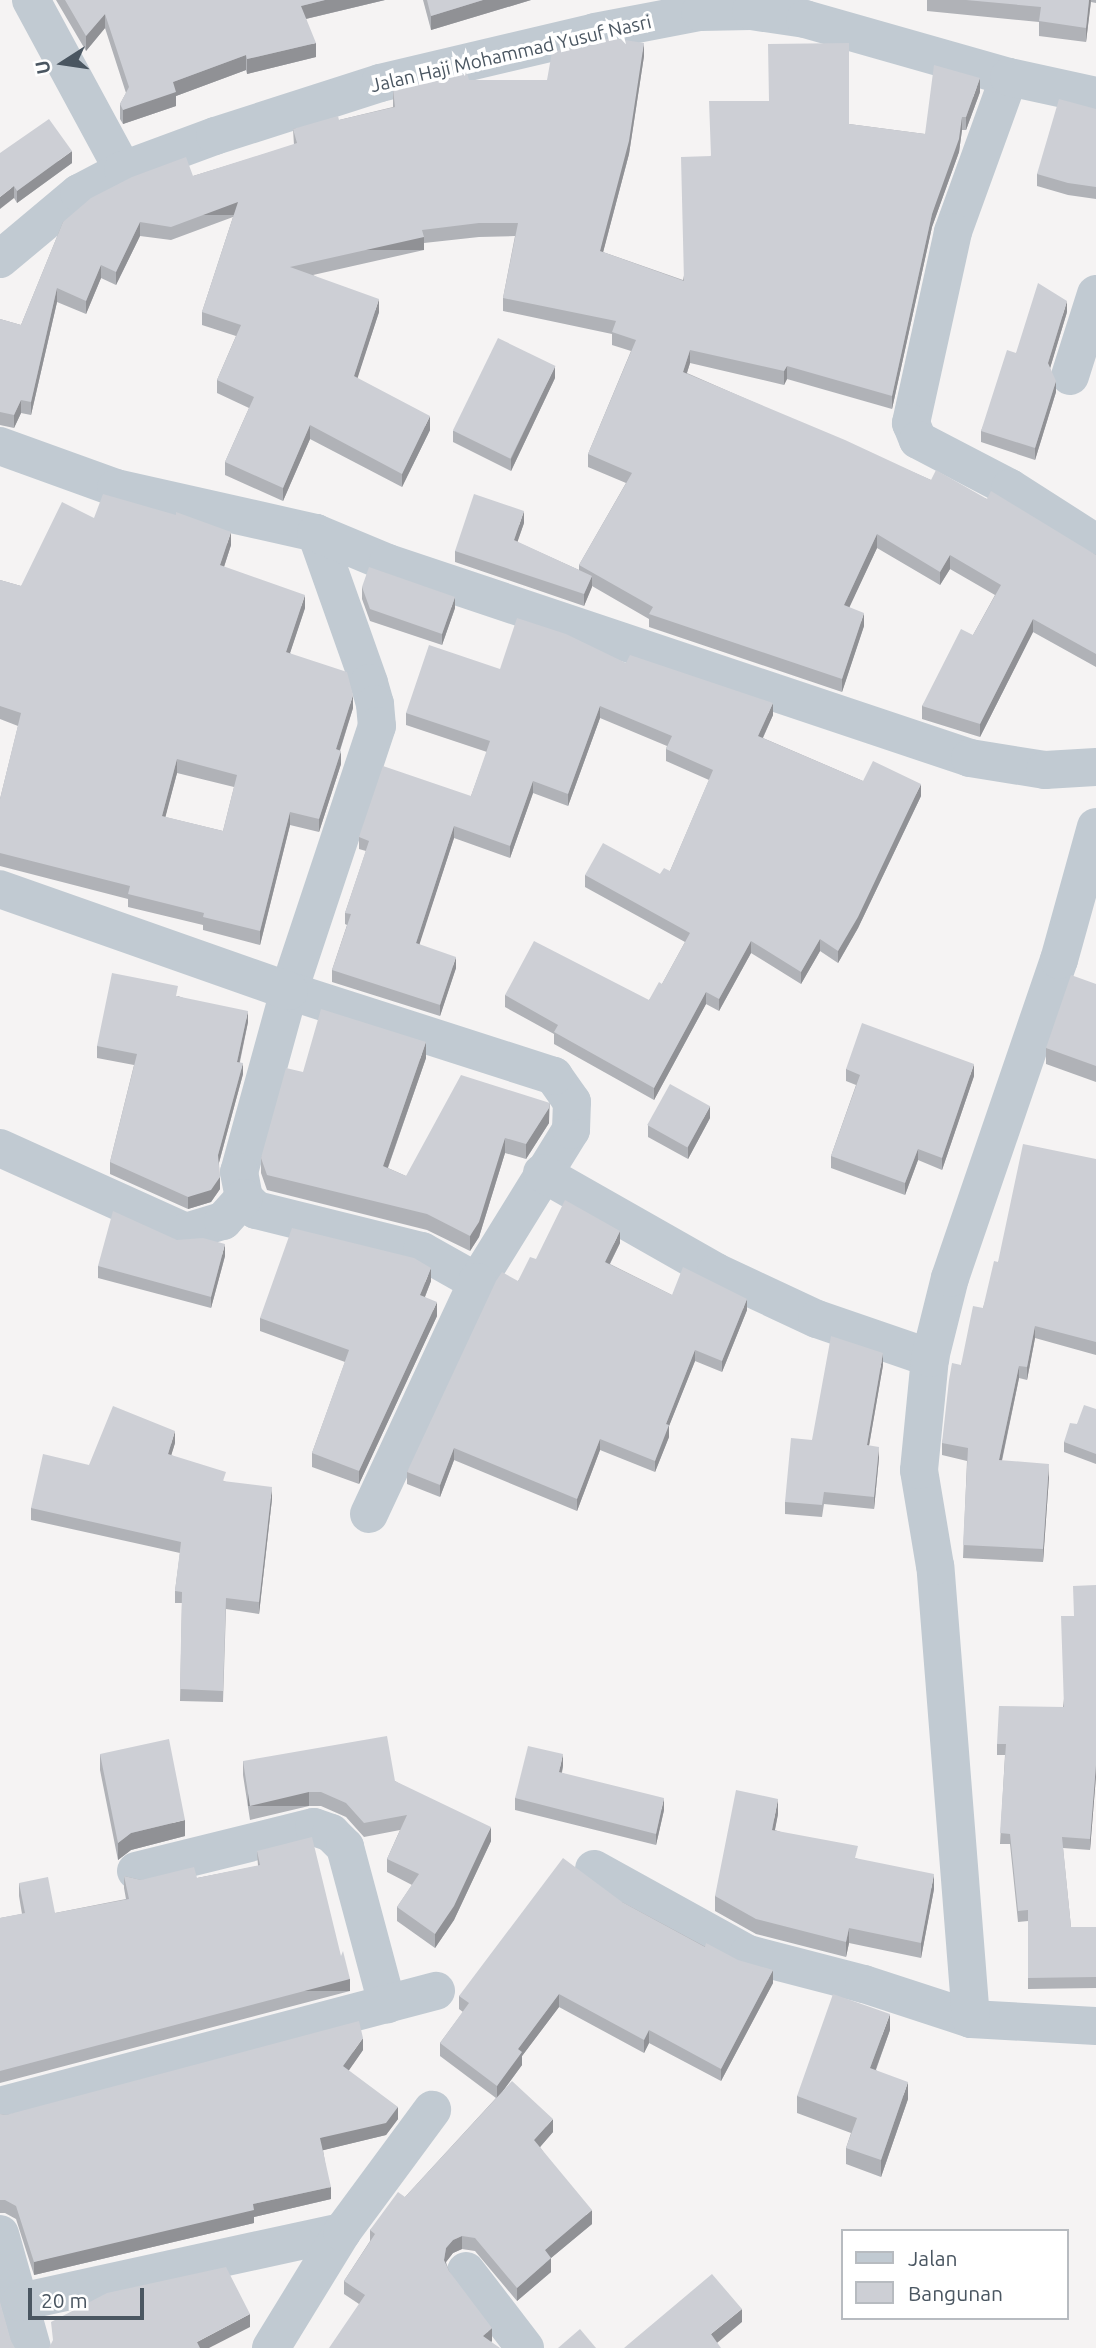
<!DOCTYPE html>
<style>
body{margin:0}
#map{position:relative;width:1096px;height:2348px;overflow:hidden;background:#f5f3f3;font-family:Ubuntu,sans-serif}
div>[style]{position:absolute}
.minor>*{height:38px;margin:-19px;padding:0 19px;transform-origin:19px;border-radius:19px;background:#c1cad2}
.tertiary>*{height:38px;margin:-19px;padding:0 19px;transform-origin:19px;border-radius:19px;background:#c1cad2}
.wall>*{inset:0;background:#b0b2b7}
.shaded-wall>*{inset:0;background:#909195;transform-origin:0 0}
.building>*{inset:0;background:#cdcfd5;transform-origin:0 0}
span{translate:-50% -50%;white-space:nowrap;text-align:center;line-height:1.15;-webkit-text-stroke:7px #fff;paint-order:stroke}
.street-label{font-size:19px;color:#4a5661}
.legend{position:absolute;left:841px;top:2229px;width:228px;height:91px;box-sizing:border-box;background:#fff;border:2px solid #b7bbc0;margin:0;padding:9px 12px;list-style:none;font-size:21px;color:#4a5661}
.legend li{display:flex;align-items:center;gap:14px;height:35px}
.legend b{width:35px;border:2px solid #b7bbc0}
.north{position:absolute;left:28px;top:28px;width:70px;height:70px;-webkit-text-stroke:5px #fff;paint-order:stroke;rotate:258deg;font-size:19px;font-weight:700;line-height:28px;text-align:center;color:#4a5661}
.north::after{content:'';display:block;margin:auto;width:24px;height:32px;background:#4a5661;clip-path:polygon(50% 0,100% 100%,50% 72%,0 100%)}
.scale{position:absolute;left:28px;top:2288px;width:116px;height:32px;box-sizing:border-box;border:4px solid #4a5661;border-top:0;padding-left:9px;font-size:21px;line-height:24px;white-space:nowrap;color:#4a5661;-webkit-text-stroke:5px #fff;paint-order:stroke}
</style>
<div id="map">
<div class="minor">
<i style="left:31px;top:0;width:193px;rotate:61.6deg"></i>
<i style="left:1009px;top:77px;width:165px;rotate:109.9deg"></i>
<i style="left:953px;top:232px;width:196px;rotate:102.4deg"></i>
<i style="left:911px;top:423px;width:18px;rotate:68deg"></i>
<i style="left:918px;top:440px;width:104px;rotate:27.6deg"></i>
<i style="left:1010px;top:488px;width:102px;rotate:32.6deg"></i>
<i style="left:1070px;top:376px;width:86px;rotate:-72.4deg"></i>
<i style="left:0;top:446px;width:123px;rotate:19.9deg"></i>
<i style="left:116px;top:488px;width:205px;rotate:12.7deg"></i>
<i style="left:316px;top:533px;width:159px;rotate:70.5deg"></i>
<i style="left:369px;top:683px;width:22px;rotate:74deg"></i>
<i style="left:375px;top:704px;width:22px;rotate:85deg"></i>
<i style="left:377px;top:726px;width:279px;rotate:108.4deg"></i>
<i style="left:289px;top:991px;width:188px;rotate:105.4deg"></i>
<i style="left:239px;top:1172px;width:26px;rotate:79deg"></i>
<i style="left:244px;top:1198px;width:17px;rotate:45deg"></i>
<i style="left:256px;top:1210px;width:171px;rotate:13.9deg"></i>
<i style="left:422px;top:1251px;width:63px;rotate:29.4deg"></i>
<i style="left:477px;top:1282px;width:179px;rotate:-58.3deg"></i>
<i style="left:571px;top:1130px;width:28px;rotate:-88deg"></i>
<i style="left:572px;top:1102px;width:32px;rotate:-125deg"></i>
<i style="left:554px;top:1076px;width:278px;rotate:-162.2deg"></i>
<i style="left:289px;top:991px;width:306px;rotate:-160.6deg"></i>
<i style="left:316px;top:533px;width:78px;rotate:22.6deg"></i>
<i style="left:388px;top:563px;width:614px;rotate:18.52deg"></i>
<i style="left:970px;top:758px;width:76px;rotate:9.1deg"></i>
<i style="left:1045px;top:770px;width:51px;rotate:-3.4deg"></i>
<i style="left:0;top:1148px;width:204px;rotate:24.3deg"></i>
<i style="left:186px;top:1232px;width:39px;rotate:-17deg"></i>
<i style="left:223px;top:1221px;width:31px;rotate:-48deg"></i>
<i style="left:542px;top:1173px;width:200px;rotate:29.6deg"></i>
<i style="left:716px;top:1272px;width:111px;rotate:25deg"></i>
<i style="left:817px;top:1319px;width:120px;rotate:19deg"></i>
<i style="left:369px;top:1514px;width:256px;rotate:-65deg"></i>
<i style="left:594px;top:1869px;width:176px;rotate:28.9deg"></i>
<i style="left:748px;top:1954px;width:120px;rotate:14.5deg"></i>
<i style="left:864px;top:1984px;width:113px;rotate:18.1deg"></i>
<i style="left:971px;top:2019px;width:125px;rotate:3.2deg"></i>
<i style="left:136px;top:1871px;width:183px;rotate:-13.9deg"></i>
<i style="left:314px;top:1827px;width:18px;rotate:19deg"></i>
<i style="left:331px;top:1833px;width:20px;rotate:45deg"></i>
<i style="left:345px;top:1847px;width:163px;rotate:75deg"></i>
<i style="left:971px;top:2019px;width:454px;rotate:-94.5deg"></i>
<i style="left:935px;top:1566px;width:97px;rotate:-99.5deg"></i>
<i style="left:919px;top:1470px;width:113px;rotate:-84.4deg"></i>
<i style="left:930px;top:1358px;width:82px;rotate:-76deg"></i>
<i style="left:950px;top:1278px;width:336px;rotate:-71.1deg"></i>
<i style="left:1059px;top:960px;width:138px;rotate:-74.5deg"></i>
<i style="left:0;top:2106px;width:451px;rotate:-14.8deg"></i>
<i style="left:0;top:2234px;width:118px;rotate:74.3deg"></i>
<i style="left:466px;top:2271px;width:97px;rotate:52.5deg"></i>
<i style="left:20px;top:2302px;width:330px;rotate:-12.3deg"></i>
<i style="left:271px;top:2348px;width:136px;rotate:-58.5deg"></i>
<i style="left:342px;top:2232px;width:152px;rotate:-53.6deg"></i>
</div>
<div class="tertiary">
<i style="left:0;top:259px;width:103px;rotate:-39.9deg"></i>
<i style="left:79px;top:193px;width:50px;rotate:-27.6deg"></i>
<i style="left:123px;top:170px;width:98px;rotate:-20.3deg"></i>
<i style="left:215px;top:136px;width:173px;rotate:-17.8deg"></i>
<i style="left:380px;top:83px;width:221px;rotate:-13.3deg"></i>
<i style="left:595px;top:32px;width:107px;rotate:-10.8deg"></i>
<i style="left:700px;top:12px;width:51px;rotate:-1.1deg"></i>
<i style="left:751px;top:11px;width:55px;rotate:8.4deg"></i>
<i style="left:805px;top:19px;width:212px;rotate:15.9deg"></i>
<i style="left:1009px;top:77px;width:89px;rotate:12.3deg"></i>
</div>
<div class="wall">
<i style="clip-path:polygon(56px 0,385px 0,306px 19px,316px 57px,247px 74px,246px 70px,176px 96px,176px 106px,123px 124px,120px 119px,120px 104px,126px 93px,105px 28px,86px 51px)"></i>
<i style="clip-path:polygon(423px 0,531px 0,431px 30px)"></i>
<i style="clip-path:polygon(927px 0,1096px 0,1096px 3px,1091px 2px,1086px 42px,1039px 36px,1039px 22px,927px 11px)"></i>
<i style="clip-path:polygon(644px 56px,629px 154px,603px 252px,683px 280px,710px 156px,849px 124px,925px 134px,980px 92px,966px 130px,962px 130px,959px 152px,932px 227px,892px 409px,787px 379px,784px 385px,690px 363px,687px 373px,931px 480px,987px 499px,1096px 555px,1096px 667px,1033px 632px,980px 737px,922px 719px,922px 706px,973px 635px,995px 595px,950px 569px,940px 585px,877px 548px,849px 607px,864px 626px,842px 692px,649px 627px,649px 619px,592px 586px,584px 606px,455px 562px,455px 551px,524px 523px,517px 542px,579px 570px,579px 565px,626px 483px,588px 467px,588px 454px,631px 351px,612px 345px,612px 334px,503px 311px,503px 298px,515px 236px,479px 237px,424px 243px,424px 250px,313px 275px,379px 312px,357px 378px,430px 430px,402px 487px,310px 439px,283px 501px,225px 475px,225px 462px,249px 408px,217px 393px,217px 380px,236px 336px,202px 325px,202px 312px,233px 217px,171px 240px,140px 236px,116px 285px,101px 278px,86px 314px,57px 302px,31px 415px,21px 413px,14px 428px,0 425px,0 319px,21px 325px,63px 222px,193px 176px,294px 145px,293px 129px,339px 120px,393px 107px,393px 89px,469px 80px,547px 80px)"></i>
<i style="clip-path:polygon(1096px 109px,1096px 199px,1068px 195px,1037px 186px,1037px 174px)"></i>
<i style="clip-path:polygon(0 153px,72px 163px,17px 203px,14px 198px)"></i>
<i style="clip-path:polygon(1067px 312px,1050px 368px,1056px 392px,1035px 460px,981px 442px,981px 431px,1016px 353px)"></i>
<i style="clip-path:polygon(555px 378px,511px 471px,453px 442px,453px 431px)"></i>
<i style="clip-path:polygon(evenodd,94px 518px,231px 545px,224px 567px,305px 608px,290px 653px,353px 708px,340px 751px,341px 764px,319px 832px,290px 825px,260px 945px,203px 930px,203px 925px,128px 907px,128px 899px,0 866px,0 799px,18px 726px,0 719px,0 580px,21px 586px,94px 518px,177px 773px,234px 787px,223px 831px,165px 817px,177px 773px)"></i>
<i style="clip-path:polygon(362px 587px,455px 608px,442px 645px,370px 621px,362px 599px)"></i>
<i style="clip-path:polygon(626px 663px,773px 715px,763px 738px,863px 781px,921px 796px,858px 928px,838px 963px,820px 951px,801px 984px,751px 953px,719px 1011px,706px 1004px,654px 1100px,554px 1044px,554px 1034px,505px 1007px,505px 995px,649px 1000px,662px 984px,685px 942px,585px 887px,585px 875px,660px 874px,670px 871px,709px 780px,666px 761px,666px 749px,667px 746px,600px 718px,568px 806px,533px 793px,510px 858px,454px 838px,419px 944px,456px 968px,440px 1016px,332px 982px,332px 970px,347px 925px,345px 924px,345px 913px,366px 851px,359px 849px,359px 837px,471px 796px,487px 752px,406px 725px,406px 713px,500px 669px)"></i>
<i style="clip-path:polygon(1096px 984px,1096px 1082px,1046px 1064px,1046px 1048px)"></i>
<i style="clip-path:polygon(178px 996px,248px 1022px,240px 1062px,243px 1074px,219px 1163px,220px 1189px,211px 1202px,188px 1209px,110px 1174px,110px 1162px,134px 1065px,97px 1058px,97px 1046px)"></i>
<i style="clip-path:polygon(426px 1058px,388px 1168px,406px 1176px,550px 1103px,549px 1123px,526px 1159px,505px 1153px,479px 1237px,470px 1251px,427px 1230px,267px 1190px,261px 1173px,261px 1158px,303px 1072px)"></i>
<i style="clip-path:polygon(846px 1069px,974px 1076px,942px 1170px,918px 1160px,905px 1195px,831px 1168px,831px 1156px,856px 1085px,846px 1081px)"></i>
<i style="clip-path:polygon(710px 1118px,688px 1159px,648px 1137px,648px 1125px)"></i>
<i style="clip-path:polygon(1096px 1159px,1096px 1355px,1035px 1338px,1027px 1380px,1019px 1378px,1002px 1461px,1049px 1477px,1043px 1562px,963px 1558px,967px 1461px,942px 1455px,942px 1443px,961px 1365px,983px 1308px,998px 1262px)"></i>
<i style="clip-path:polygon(177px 1240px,225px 1256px,211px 1308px,98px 1278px,98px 1266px)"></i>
<i style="clip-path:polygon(620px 1243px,610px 1264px,672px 1295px,747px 1310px,722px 1372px,695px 1361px,669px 1426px,669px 1437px,655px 1472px,600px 1450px,577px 1511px,454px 1460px,440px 1497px,407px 1484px,407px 1472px,518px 1281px,536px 1259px)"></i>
<i style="clip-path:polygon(431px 1281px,425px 1297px,437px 1316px,359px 1484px,312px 1467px,312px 1453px,345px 1362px,260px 1331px,260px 1318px)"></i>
<i style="clip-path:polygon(883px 1365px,869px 1446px,879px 1458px,874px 1509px,824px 1504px,822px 1517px,785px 1514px,785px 1502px,812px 1440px)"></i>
<i style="clip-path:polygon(1096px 1409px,1096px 1464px,1064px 1452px,1064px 1442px,1077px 1424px)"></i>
<i style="clip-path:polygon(175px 1443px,171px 1455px,226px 1482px,272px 1499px,259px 1614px,226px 1609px,223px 1702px,180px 1701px,182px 1603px,175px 1603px,175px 1591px,180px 1553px,31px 1520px,31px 1508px,89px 1465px)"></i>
<i style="clip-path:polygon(1096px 1585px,1096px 1776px,1090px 1850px,1063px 1848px,1071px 1927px,1096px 1927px,1096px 1988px,1028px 1989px,1028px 1921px,1018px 1922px,1010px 1844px,1000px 1844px,1005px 1755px,997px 1755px,997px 1744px,1063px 1707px,1074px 1616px)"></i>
<i style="clip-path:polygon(100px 1754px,185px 1836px,131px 1850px,118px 1860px,100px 1770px)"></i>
<i style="clip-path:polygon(243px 1761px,395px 1781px,491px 1841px,454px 1920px,435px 1948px,397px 1921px,397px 1907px,412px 1885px,387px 1872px,387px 1859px,400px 1830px,364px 1837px,346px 1817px,321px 1806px,309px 1806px,250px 1820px,243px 1775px)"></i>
<i style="clip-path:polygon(563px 1766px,562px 1773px,664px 1810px,656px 1845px,515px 1810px,515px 1798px)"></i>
<i style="clip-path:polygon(778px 1814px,775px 1830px,858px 1859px,934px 1889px,921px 1958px,849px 1943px,846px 1957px,756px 1934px,715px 1911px,715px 1896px)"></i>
<i style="clip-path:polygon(257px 1851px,350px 1991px,0 2083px,0 1918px,22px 1914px,19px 1896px,19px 1883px,55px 1913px,126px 1899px,124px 1888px,124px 1876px,141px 1880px,197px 1878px,258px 1866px)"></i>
<i style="clip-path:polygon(622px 1902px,773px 1983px,721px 2081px,649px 2043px,644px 2053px,559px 2007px,522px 2056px,522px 2065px,503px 2091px,553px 2132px,540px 2147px,592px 2224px,551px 2258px,551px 2272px,517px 2301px,475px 2251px,462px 2249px,453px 2253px,446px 2262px,449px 2271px,492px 2341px,491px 2342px,359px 2304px,344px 2294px,344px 2281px,370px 2241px,370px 2230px,405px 2197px,496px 2098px,440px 2056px,440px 2043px,463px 2012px,459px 2009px,459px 1996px)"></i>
<i style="clip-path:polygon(890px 2030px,876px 2070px,908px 2099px,881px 2177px,846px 2164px,846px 2148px,851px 2133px,797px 2113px,797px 2096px)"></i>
<i style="clip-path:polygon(363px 2050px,348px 2071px,398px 2119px,386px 2135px,323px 2150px,331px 2199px,254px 2217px,254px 2223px,34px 2275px,16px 2219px,5px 2213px,0 2213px,0 2114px,6px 2115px)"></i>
</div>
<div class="shaded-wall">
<i style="clip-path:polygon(325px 0,385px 0,301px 20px,301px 6px)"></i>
<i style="clip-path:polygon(483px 0,531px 0,431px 30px,431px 16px)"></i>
<i style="clip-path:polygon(1089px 0,1091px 0,1086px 42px,1086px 28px)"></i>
<i style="clip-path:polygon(105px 14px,105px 28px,86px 51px,86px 36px)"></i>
<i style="clip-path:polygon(316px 43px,316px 57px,247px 74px,247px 59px)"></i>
<i style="clip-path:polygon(644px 43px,644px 56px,629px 154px,600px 264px,600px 251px)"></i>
<i style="clip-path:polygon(246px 55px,246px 70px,176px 96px,176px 106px,123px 124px,123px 110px,173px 82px)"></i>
<i style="clip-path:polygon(980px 78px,980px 92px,966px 130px,966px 117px)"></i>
<i style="clip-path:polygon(962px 117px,962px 130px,959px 152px,932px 227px,892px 409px,892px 396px,932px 214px)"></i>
<i style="clip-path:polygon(72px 151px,72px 163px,17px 203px,17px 191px)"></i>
<i style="clip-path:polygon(14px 186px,14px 198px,0 209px,0 197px)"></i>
<i style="left:238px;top:202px;width:13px;height:72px;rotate:90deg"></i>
<i style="clip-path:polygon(140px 222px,140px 236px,116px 285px,116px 272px)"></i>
<i style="left:424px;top:237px;width:13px;height:137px;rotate:90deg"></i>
<i style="clip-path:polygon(101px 265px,101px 278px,86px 314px,86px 301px)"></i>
<i style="clip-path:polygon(57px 288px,57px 302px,31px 415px,31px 402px)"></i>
<i style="clip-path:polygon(379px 299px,379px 312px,354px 389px,354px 376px)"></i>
<i style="clip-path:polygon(1067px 301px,1067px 312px,1048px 375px,1048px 363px)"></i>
<i style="clip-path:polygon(690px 350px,690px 363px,683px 385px,683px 372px)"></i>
<i style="clip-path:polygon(555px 366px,555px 378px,511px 471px,511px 459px)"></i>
<i style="clip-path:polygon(787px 366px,787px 379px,784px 385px,784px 371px)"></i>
<i style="clip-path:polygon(1056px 381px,1056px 392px,1035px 460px,1035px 448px)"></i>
<i style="clip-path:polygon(21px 400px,21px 413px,14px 428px,14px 415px)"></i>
<i style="clip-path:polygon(430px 416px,430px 430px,402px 487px,402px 474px)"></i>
<i style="clip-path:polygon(310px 425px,310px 439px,283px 501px,283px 488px)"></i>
<i style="clip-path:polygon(524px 511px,524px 523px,514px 552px,514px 540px)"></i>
<i style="clip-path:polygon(231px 532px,231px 545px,220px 579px,220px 565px)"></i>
<i style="clip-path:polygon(877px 534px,877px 548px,844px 619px,844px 605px)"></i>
<i style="clip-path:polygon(950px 555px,950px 569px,940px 585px,940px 572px)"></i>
<i style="clip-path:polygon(592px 576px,592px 587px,584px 606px,584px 594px)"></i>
<i style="clip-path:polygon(305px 595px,305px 608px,286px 665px,286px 652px)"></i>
<i style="clip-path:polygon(455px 597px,455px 608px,442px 645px,442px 634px)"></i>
<i style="clip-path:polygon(864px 613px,864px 626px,842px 692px,842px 679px)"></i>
<i style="clip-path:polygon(1033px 619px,1033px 632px,980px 737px,980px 724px)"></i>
<i style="clip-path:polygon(353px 695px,353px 708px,336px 762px,336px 749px)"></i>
<i style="clip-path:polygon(773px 703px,773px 715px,758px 748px,758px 736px)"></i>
<i style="clip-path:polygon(600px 706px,600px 718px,568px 806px,568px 794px)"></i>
<i style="clip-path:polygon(341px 751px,341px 764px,319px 832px,319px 819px)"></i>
<i style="clip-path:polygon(177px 759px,177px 773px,162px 830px,162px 816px)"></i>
<i style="clip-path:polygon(533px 781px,533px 793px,510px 858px,510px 846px)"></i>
<i style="clip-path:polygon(921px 784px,921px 796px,858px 928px,838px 963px,838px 951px)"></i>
<i style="clip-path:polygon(290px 812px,290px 825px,260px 945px,260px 931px)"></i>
<i style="clip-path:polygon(454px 826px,454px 838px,416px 955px,416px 943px)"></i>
<i style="clip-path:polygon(820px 939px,820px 951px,801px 984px,801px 972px)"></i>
<i style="clip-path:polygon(751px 941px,751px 953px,719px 1011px,719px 999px)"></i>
<i style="clip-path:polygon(456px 957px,456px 968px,440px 1016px,440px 1005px)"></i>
<i style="clip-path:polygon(706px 992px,706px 1004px,654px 1100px,654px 1088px)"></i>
<i style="clip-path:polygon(248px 1011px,248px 1022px,237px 1073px,237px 1062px)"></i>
<i style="clip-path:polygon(426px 1042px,426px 1058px,383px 1181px,383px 1166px)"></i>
<i style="clip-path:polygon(243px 1063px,243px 1074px,218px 1166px,218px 1155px)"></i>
<i style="clip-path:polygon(974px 1064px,974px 1076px,942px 1170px,942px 1158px)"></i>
<i style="clip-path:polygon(710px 1106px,710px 1118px,688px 1159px,688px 1147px)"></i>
<i style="clip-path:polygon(549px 1108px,549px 1123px,526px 1159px,526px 1144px)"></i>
<i style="clip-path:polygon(505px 1138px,505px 1153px,479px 1237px,470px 1251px,470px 1236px)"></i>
<i style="clip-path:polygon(918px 1149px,918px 1160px,905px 1195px,905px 1183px)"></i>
<i style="clip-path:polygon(220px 1177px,220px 1189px,211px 1202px,188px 1209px,188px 1197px)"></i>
<i style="clip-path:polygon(620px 1231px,620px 1243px,605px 1273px,605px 1262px)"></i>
<i style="clip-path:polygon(225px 1244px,225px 1256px,211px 1308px,211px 1297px)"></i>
<i style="clip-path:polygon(431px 1268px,431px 1281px,420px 1309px,420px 1295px)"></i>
<i style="clip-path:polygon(747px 1299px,747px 1310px,722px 1372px,722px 1361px)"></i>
<i style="clip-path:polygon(437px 1302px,437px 1316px,359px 1484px,359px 1471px)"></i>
<i style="clip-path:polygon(1035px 1326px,1035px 1338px,1027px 1380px,1027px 1367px)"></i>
<i style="clip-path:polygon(695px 1350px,695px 1361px,669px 1426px,669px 1437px,655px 1472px,655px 1461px,666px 1424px)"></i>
<i style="clip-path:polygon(883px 1353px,883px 1365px,867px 1457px,867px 1445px)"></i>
<i style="clip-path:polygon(1019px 1366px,1019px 1378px,999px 1473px,999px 1460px)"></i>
<i style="clip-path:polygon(175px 1431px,175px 1443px,168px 1466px,168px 1454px)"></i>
<i style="clip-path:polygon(600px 1439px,600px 1450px,577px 1511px,577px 1499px)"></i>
<i style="clip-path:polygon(879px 1447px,879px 1458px,874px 1509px,874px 1497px)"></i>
<i style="clip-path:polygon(454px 1448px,454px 1460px,440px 1497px,440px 1485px)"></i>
<i style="clip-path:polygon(1049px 1464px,1049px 1477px,1043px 1562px,1043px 1549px)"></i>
<i style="clip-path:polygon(272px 1487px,272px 1499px,259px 1614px,259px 1602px)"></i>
<i style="clip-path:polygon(563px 1754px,563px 1766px,559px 1784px,559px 1772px)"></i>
<i style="clip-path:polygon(1096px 1765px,1096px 1776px,1090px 1850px,1090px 1839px)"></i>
<i style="left:309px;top:1792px;width:14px;height:61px;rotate:90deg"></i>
<i style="clip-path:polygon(664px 1798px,664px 1810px,656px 1845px,656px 1834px)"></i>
<i style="clip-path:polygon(778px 1799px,778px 1814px,772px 1844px,772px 1830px)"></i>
<i style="clip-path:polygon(185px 1820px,185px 1836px,131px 1850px,118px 1860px,118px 1843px,131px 1833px)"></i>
<i style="clip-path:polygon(491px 1827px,491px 1841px,454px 1920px,435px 1948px,435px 1934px)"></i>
<i style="clip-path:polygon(934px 1874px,934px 1889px,921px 1958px,921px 1943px)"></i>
<i style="clip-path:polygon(849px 1928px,849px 1943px,846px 1957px,846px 1942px)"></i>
<i style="clip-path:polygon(773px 1970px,773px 1983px,721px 2081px,721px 2069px)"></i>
<i style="left:350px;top:1979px;width:12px;height:362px;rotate:90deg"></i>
<i style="clip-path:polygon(559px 1994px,559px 2007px,522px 2056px,522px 2065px,497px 2099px,497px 2086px,518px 2049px)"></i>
<i style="clip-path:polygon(890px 2014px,890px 2030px,870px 2085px,870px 2068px)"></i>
<i style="clip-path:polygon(649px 2030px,649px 2043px,644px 2053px,644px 2040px)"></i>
<i style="clip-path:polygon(363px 2038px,363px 2050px,343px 2079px,343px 2066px)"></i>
<i style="clip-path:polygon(908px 2082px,908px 2099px,881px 2177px,881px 2160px)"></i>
<i style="clip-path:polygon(398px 2107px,398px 2119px,386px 2135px,320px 2151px,320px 2138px)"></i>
<i style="clip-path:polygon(553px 2119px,553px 2132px,534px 2154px,534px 2140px)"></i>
<i style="clip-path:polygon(331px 2187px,331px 2199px,254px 2217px,254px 2223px,34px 2275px,34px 2262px,253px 2204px)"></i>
<i style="clip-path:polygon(592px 2210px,592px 2224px,545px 2263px,545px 2250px)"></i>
<i style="clip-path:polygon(462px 2236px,462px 2249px,453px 2253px,446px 2262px,444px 2273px,444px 2260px,446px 2248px,453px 2240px)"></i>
<i style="clip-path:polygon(551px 2258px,551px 2272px,517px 2301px,517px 2288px)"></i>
<i style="clip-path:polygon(742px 2309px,742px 2322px,711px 2348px,711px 2334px)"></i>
<i style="clip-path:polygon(250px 2314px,250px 2327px,209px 2348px,197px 2348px,197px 2342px)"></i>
<i style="clip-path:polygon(492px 2328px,492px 2341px,485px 2348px,483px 2336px)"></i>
</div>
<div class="building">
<i style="clip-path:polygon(65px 0,325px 0,301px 6px,316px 43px,247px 59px,246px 55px,173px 82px,176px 92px,123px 110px,120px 104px,129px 87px,105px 14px,86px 36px)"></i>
<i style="clip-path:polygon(427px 0,483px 0,431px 16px)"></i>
<i style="clip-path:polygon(966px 0,1089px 0,1086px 28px,1039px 21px,1041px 7px)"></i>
<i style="clip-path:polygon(612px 38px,644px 43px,629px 141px,600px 251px,684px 281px,681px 157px,711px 156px,709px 101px,769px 101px,768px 44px,849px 43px,849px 124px,925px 134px,934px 65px,980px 78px,966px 117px,962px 117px,959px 139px,932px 214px,892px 396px,787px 366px,784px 371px,690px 350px,683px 372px,845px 440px,931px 480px,936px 470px,987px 499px,991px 491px,1096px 555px,1096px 654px,1033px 619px,980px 724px,922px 706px,961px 629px,973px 635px,1001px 585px,950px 555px,940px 572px,877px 534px,844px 605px,864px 613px,842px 679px,649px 614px,653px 607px,579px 565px,632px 473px,588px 454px,636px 340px,612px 332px,616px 321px,503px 298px,518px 223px,479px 223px,422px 230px,424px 237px,290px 267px,379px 299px,354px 376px,430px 416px,402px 474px,310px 425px,283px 488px,225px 462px,254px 397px,217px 380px,241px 325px,202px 312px,238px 202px,171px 227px,140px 222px,116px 272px,101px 265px,86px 301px,57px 288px,31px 402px,21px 400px,14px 415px,0 412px,0 319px,21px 325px,63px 222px,91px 198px,132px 177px,186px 157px,193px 176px,297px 143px,293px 129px,338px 116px,339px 120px,395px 107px,393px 89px,467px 73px,469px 80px,547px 80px,552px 52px,579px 45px,588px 46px,588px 43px)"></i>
<i style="clip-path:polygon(1059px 99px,1096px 109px,1096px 187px,1068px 183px,1037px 174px)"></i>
<i style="clip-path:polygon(49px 119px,72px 151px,17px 191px,14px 186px,0 197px,0 153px)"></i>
<i style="clip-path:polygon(1038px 283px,1067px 301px,1048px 363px,1056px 381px,1035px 448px,981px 431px,1007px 350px,1016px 353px)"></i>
<i style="left:498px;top:338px;width:64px;height:103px;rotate:26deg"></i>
<i style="clip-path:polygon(evenodd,103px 494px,176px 515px,176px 512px,231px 532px,220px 565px,305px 595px,286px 652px,347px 672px,353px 695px,336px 749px,341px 751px,319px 819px,290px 812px,260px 931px,203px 917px,204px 913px,128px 894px,130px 886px,0 853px,0 799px,21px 713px,0 706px,0 580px,21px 586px,62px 502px,94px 518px,103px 494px,177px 759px,237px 775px,223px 831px,162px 816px,177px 759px)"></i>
<i style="clip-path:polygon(474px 494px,524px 511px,514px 540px,592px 576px,584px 594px,455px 551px)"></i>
<i style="clip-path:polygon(369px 567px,455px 597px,442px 634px,370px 609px,362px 587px)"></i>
<i style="clip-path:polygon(517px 618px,566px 634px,626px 663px,630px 655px,773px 703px,758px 736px,863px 781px,873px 761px,921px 784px,858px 917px,838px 951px,820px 939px,801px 972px,751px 941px,719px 999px,706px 992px,654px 1088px,554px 1032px,558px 1025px,505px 995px,534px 941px,649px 1000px,659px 982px,662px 984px,690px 933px,585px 875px,603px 843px,660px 874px,664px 868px,670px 871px,713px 770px,666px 749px,672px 736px,600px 706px,568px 794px,533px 781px,510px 846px,454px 826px,416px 943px,456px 957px,440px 1005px,332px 970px,351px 914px,345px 913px,369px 841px,359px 837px,383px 766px,471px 796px,490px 741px,406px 713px,429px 645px,500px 669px)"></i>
<i style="clip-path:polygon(112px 973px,178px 986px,176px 996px,248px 1011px,237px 1062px,243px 1063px,218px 1155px,220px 1177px,211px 1190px,188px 1197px,110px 1162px,137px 1054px,97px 1046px)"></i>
<i style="clip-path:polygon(1071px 975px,1096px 984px,1096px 1066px,1046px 1048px)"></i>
<i style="clip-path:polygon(321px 1009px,426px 1042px,383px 1166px,406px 1176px,461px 1075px,550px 1103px,549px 1108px,526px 1144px,505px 1138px,479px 1222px,470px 1236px,427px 1214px,267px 1175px,261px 1158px,286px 1068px,303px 1072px)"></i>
<i style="clip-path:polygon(862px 1023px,974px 1064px,942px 1158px,918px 1149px,905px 1183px,831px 1156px,860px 1075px,846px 1069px)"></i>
<i style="left:670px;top:1084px;width:46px;height:47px;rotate:29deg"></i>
<i style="clip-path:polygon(1023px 1144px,1096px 1159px,1096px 1342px,1035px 1326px,1027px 1367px,1019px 1366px,999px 1460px,1049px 1464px,1043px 1549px,963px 1545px,968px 1448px,942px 1443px,949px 1380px,952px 1363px,961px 1365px,973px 1306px,983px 1308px,994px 1261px,998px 1262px)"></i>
<i style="clip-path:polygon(565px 1200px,620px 1231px,605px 1262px,672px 1295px,683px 1267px,747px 1299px,722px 1361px,695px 1350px,666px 1424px,669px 1425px,655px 1461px,600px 1439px,577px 1499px,454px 1448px,440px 1485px,407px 1472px,496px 1281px,502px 1272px,518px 1281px,530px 1257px,536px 1259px)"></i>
<i style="clip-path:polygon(113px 1211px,177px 1240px,203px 1238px,225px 1244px,211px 1297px,98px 1266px)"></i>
<i style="clip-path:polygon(292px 1228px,414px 1258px,431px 1268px,420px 1295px,437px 1302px,359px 1471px,312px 1453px,349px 1350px,260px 1318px)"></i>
<i style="clip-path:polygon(831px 1336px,883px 1353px,867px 1445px,879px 1447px,874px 1497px,824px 1492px,822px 1505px,785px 1502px,791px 1438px,812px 1440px)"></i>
<i style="clip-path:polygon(1084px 1405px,1096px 1409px,1096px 1454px,1064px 1442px,1070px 1423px,1077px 1424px)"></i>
<i style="clip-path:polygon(113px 1406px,175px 1431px,168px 1454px,226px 1472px,223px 1481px,272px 1487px,259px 1602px,226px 1598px,223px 1691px,180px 1689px,182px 1592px,175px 1591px,181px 1542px,31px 1508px,43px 1454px,89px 1465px)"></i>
<i style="clip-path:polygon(1096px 1585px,1096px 1765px,1090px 1839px,1062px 1837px,1071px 1927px,1096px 1927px,1096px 1977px,1028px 1978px,1028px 1910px,1018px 1911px,1010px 1834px,1000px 1833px,1006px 1744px,997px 1744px,999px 1706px,1064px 1707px,1061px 1616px,1074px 1616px,1073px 1586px)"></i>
<i style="clip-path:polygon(387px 1736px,395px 1781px,491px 1827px,454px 1906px,435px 1934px,397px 1907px,419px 1874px,387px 1859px,407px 1815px,364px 1823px,346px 1803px,321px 1792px,309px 1792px,250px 1806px,243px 1761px)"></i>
<i style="clip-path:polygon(169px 1739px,185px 1820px,131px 1833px,118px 1843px,100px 1754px)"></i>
<i style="clip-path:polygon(528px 1746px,563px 1754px,559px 1772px,664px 1798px,656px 1834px,515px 1798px)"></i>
<i style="clip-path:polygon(736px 1790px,778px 1799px,772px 1830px,858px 1846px,855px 1858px,934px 1874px,921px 1943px,849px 1928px,846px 1942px,756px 1919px,715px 1896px)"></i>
<i style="clip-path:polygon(312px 1837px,341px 1956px,343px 1951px,350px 1979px,0 2071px,0 1918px,25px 1913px,19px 1883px,48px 1877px,55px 1913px,129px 1899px,124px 1876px,141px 1880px,194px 1867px,197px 1878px,260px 1865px,257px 1851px)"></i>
<i style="clip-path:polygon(563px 1858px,622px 1902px,705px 1947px,706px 1943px,738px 1960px,773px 1970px,721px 2069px,649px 2030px,644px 2040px,559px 1994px,518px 2049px,522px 2052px,497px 2086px,440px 2043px,469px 2003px,459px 1996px)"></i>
<i style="clip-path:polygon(833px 1994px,890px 2014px,870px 2068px,908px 2082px,881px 2160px,846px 2148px,857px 2118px,797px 2096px)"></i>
<i style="clip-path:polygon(359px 2021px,363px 2038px,343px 2066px,398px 2107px,386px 2123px,320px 2138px,331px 2187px,253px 2204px,254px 2210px,34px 2262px,16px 2206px,5px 2200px,0 2200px,0 2114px,6px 2115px)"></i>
<i style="clip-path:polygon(512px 2081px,553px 2119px,534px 2140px,592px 2210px,545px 2250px,551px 2258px,517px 2288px,475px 2238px,462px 2236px,453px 2240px,446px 2248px,444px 2260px,449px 2271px,492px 2328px,483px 2336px,500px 2348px,329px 2348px,365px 2295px,344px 2281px,375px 2234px,370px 2230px,398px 2192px,405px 2197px)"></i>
<i style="clip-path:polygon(226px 2267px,250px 2314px,197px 2342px,200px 2348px,49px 2348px,53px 2340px,51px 2322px,107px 2293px)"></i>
<i style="clip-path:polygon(712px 2274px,742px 2309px,711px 2334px,721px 2348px,624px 2348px)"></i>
<i style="clip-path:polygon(0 2302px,11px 2341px,15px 2348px,0 2348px)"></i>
<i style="clip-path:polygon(580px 2329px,596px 2348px,558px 2348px)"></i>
</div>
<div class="street-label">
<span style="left:511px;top:54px;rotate:-13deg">Jalan Haji Mohammad Yusuf Nasri</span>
</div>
<ul class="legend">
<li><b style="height:9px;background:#c1cad2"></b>Jalan</li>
<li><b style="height:19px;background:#cdcfd5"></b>Bangunan</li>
</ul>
<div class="north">U</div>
<div class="scale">20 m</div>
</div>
